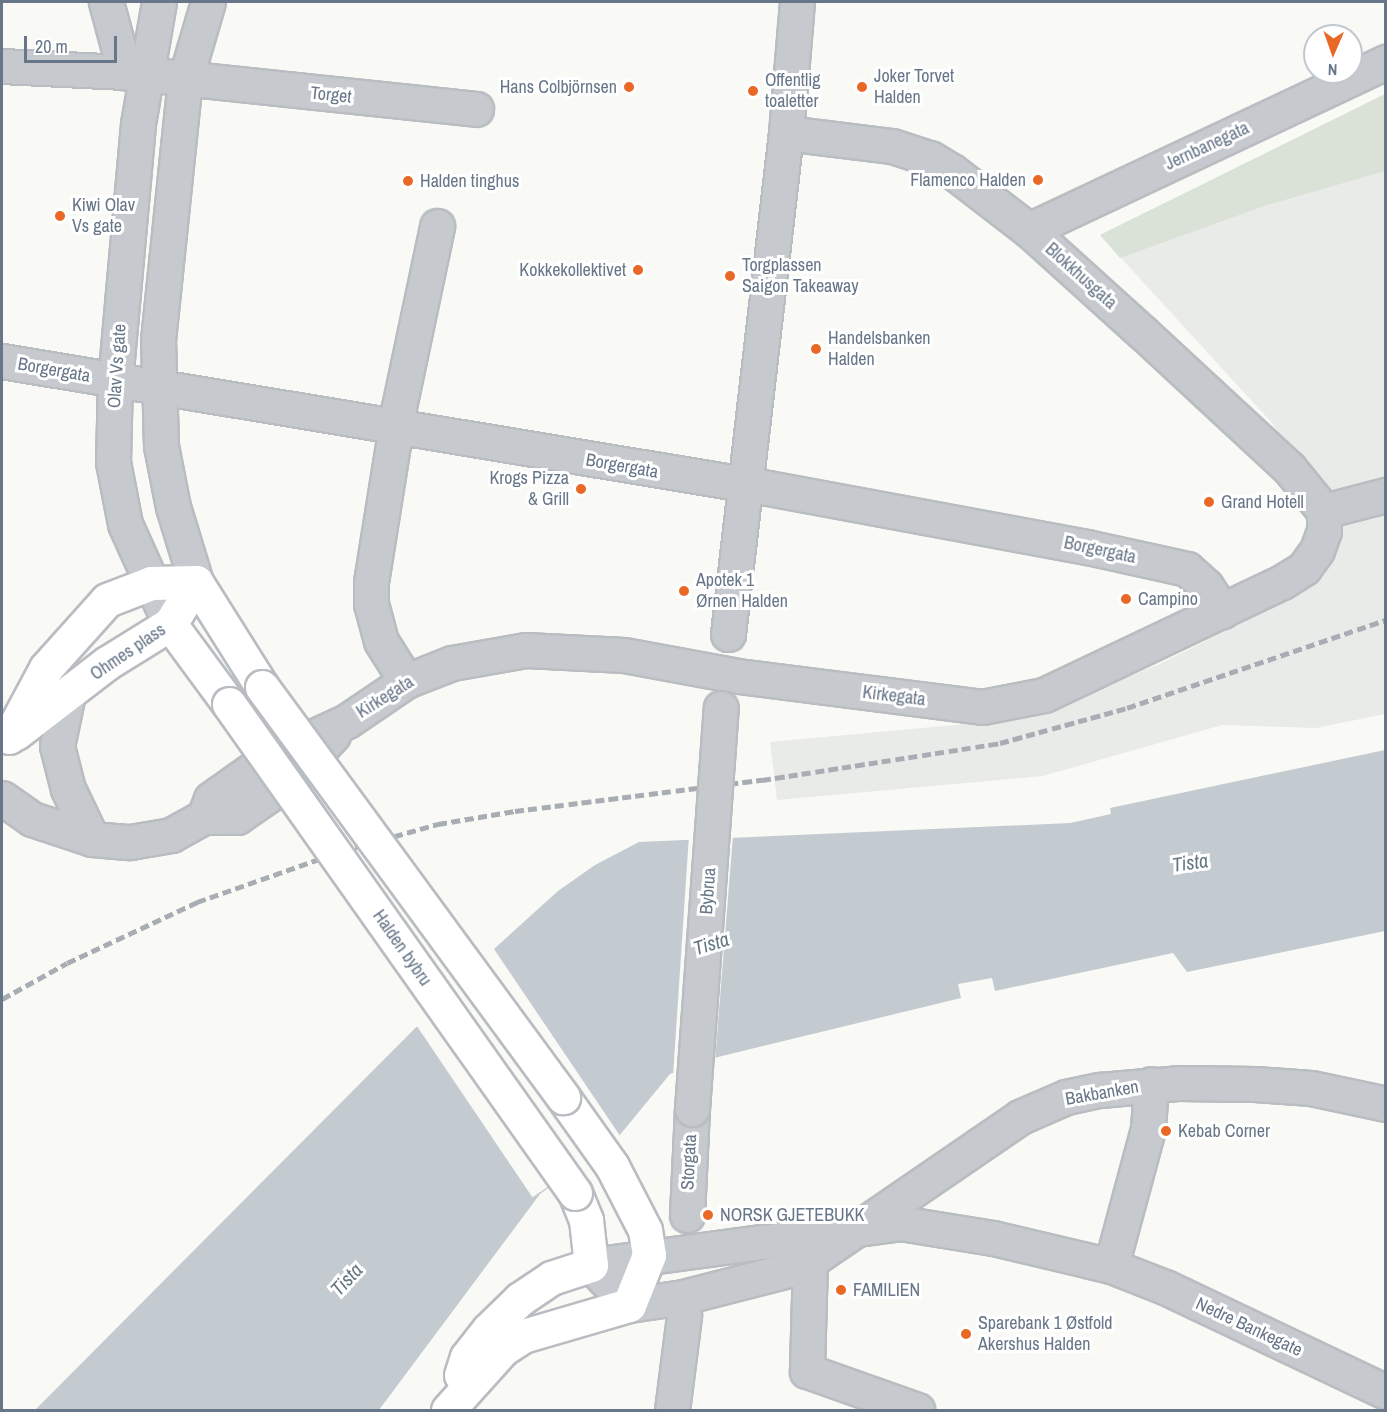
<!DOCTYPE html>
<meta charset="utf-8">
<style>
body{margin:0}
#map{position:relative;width:1387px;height:1412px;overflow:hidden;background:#f9f9f6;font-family:"Archivo Narrow",sans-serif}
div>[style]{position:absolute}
.built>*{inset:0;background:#e9ebe9}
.green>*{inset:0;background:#dae1d7}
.water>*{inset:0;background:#c3cbd1}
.pier>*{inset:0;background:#f9f9f6;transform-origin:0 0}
.roads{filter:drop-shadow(2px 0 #b9bdc1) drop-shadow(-2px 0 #b9bdc1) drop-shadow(0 2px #b9bdc1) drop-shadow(0 -2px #b9bdc1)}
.minor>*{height:33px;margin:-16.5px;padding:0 16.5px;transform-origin:16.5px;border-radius:16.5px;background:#c6c9cd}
.major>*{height:33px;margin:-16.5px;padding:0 16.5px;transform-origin:16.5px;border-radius:16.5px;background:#fff}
.rail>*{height:4.5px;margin-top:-2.25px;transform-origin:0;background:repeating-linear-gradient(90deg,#a8adb4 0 9px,transparent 0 13.5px)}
.bridges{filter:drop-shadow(2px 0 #b9bdc1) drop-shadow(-2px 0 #b9bdc1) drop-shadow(0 2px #b9bdc1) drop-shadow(0 -2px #b9bdc1)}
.minor-bridge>*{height:33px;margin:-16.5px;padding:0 16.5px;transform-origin:16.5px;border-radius:16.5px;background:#c6c9cd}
.major-bridge>*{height:33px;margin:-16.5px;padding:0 16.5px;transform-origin:16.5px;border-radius:16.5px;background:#fff}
.dots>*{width:16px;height:16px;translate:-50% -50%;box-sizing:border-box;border:3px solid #fff;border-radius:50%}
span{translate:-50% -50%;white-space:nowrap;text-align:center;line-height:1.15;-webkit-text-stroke:6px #fff;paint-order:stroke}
.poi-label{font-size:18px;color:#677688}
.left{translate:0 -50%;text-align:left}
.right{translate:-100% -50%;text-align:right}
.street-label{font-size:18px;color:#677688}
.water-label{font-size:20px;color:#637783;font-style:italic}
.frame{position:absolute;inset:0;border:3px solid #677688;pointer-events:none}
.north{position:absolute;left:1303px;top:24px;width:60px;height:60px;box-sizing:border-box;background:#fff;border:2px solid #c2c8cf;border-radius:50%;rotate:182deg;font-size:16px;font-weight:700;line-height:24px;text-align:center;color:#677688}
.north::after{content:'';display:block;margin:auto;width:21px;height:27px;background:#ea6825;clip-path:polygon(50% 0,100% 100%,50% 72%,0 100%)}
.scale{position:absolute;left:24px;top:36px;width:93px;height:27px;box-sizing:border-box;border:3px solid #677688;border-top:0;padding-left:8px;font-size:18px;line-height:21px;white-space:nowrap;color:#677688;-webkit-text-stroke:4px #fff;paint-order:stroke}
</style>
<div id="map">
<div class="built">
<i style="clip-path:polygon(1385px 94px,1385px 714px,1316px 728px,1222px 725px,1043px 776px,777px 800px,770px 742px,987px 722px,1043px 711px,1160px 664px,1303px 592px,1324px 511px,1273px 424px,1100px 235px)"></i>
</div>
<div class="green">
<i style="clip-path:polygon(1385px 94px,1385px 171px,1267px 205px,1120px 258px,1100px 235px)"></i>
</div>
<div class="water">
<i style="clip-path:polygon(1385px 750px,1385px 931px,1187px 972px,1173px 953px,995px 991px,992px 978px,958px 984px,961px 998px,718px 1057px,670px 1074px,619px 1136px,540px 1194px,379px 1410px,35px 1410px,494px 949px,558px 891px,595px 865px,639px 842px,1070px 823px,1111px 814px,1110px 808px)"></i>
</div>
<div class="pier">
<i style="clip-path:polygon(689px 835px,733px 835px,715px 1061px,673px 1076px)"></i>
<i style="left:492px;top:946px;width:231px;height:107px;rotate:56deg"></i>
</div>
<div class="roads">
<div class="minor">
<i style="left:106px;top:2px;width:73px;rotate:74.8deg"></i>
<i style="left:125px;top:72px;width:353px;rotate:6deg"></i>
<i style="left:159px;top:2px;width:124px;rotate:99.8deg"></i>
<i style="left:138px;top:124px;width:257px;rotate:95.1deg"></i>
<i style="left:115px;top:380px;width:82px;rotate:91.4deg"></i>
<i style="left:113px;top:462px;width:63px;rotate:79deg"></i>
<i style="left:125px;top:524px;width:110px;rotate:65.8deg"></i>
<i style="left:2px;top:66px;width:123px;rotate:2.8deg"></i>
<i style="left:786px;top:133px;width:107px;rotate:7deg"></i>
<i style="left:892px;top:146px;width:40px;rotate:18deg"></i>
<i style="left:930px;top:158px;width:26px;rotate:31deg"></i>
<i style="left:952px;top:171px;width:97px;rotate:37.5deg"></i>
<i style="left:1029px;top:230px;width:152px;rotate:42.1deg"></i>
<i style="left:1142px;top:332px;width:200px;rotate:42.8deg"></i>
<i style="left:1289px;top:468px;width:55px;rotate:50.9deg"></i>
<i style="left:1029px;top:230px;width:395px;rotate:-25.2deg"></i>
<i style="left:2px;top:361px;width:776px;rotate:9.41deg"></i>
<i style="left:768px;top:488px;width:324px;rotate:10.5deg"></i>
<i style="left:1087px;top:547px;width:102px;rotate:12.4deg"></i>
<i style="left:1187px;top:569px;width:25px;rotate:42deg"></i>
<i style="left:1206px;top:586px;width:30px;rotate:57deg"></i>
<i style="left:196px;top:582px;width:78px;rotate:-107deg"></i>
<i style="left:173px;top:507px;width:62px;rotate:-101.1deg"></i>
<i style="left:161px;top:446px;width:106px;rotate:-91.6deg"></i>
<i style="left:158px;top:340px;width:261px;rotate:-84.1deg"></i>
<i style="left:185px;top:80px;width:81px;rotate:-73.6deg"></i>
<i style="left:728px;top:634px;width:504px;rotate:-83.4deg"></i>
<i style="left:786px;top:133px;width:131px;rotate:-85.2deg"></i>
<i style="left:406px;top:681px;width:47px;rotate:-122deg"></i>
<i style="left:381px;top:641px;width:38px;rotate:-105deg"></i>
<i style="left:371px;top:604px;width:22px;rotate:-90deg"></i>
<i style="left:371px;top:582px;width:177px;rotate:-80.9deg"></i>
<i style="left:399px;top:407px;width:185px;rotate:-78.1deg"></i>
<i style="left:68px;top:694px;width:53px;rotate:101.9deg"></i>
<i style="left:57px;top:746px;width:44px;rotate:75.7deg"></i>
<i style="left:68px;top:789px;width:55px;rotate:64.4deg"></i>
<i style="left:2px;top:798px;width:37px;rotate:35deg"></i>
<i style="left:32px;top:819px;width:63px;rotate:18.4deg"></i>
<i style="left:92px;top:839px;width:38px;rotate:5deg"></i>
<i style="left:130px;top:842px;width:42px;rotate:-9.7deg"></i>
<i style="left:171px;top:835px;width:38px;rotate:-29deg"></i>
<i style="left:204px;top:817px;width:33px"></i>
<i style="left:237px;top:817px;width:63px;rotate:-34.7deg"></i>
<i style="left:289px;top:781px;width:64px;rotate:-46.3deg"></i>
<i style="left:204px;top:817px;width:19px;rotate:-69deg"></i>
<i style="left:211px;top:799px;width:76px;rotate:-35.4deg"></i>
<i style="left:273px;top:755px;width:81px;rotate:-24.7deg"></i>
<i style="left:347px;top:721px;width:71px;rotate:-34.1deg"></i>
<i style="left:406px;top:681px;width:49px;rotate:-21.4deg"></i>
<i style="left:452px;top:663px;width:75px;rotate:-10deg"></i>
<i style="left:526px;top:650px;width:98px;rotate:2.9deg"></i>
<i style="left:624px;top:655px;width:116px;rotate:10.4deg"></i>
<i style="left:738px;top:676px;width:246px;rotate:7.2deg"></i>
<i style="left:982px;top:707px;width:63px;rotate:-11deg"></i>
<i style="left:1044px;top:695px;width:263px;rotate:-25.4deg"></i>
<i style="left:1282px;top:582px;width:26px;rotate:-32deg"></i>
<i style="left:1304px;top:568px;width:22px;rotate:-54deg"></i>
<i style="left:1317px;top:550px;width:20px;rotate:-70deg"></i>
<i style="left:1324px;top:531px;width:20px;rotate:-90deg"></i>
<i style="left:1324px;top:511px;width:64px;rotate:-14.5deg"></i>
<i style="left:687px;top:1215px;width:106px;rotate:-87.3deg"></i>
<i style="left:810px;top:1261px;width:110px;rotate:91.6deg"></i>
<i style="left:807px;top:1371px;width:117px;rotate:19.5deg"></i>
<i style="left:591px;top:1265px;width:55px;rotate:46.5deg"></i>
<i style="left:629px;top:1305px;width:55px;rotate:-8.4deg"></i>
<i style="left:683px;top:1297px;width:109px;rotate:-14.3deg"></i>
<i style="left:789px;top:1270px;width:23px;rotate:-23deg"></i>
<i style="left:810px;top:1261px;width:255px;rotate:-34.4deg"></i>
<i style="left:1020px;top:1117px;width:50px;rotate:-23.5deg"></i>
<i style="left:1066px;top:1097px;width:35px;rotate:-12deg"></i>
<i style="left:1100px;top:1090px;width:78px;rotate:-5.1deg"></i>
<i style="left:1178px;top:1083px;width:77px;rotate:0.7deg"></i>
<i style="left:1255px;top:1084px;width:56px;rotate:4.1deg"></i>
<i style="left:1311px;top:1088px;width:77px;rotate:12deg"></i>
<i style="left:591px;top:1265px;width:312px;rotate:-7.7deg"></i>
<i style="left:900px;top:1223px;width:94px;rotate:9.2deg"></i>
<i style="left:993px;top:1238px;width:121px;rotate:13.3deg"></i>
<i style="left:1111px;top:1266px;width:58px;rotate:21.3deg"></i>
<i style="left:1165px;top:1287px;width:245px;rotate:25.4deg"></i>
<i style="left:1111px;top:1266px;width:142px;rotate:-74.9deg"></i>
<i style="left:1148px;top:1129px;width:45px;rotate:-86.2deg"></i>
<i style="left:672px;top:1410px;width:95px;rotate:-82.7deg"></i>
</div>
<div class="major">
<i style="left:196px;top:582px;width:124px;rotate:57.8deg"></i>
<i style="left:170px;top:624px;width:99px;rotate:53.6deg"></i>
<i style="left:16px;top:733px;width:115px;rotate:-37.6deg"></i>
<i style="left:107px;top:663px;width:74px;rotate:-31.8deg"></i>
<i style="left:170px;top:624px;width:49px;rotate:-58.2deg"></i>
<i style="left:9px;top:737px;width:78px;rotate:-61.8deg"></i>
<i style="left:46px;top:668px;width:91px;rotate:-48.1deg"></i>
<i style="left:107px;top:600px;width:47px;rotate:-21.1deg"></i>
<i style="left:151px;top:583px;width:45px;rotate:-1.3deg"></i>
<i style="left:461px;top:1375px;width:19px;rotate:-72deg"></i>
<i style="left:467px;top:1357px;width:34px;rotate:-52deg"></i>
<i style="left:488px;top:1330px;width:45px;rotate:-44.1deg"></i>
<i style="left:520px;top:1299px;width:37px;rotate:-34deg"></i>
<i style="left:551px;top:1278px;width:42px;rotate:-18deg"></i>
<i style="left:591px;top:1265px;width:45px;rotate:-96.3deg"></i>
<i style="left:586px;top:1220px;width:29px;rotate:-112deg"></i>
<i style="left:448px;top:1410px;width:82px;rotate:-48deg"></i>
<i style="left:503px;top:1349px;width:24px;rotate:-33deg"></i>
<i style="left:523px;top:1336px;width:110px;rotate:-16.3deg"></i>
<i style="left:629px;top:1305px;width:54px;rotate:-68.2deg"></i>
<i style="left:649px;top:1255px;width:25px;rotate:-99deg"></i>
<i style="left:645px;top:1230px;width:72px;rotate:-117.3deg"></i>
<i style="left:612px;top:1166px;width:85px;rotate:-125.4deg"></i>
</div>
</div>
<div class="rail">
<i style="left:2px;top:999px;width:74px;rotate:-29deg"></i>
<i style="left:67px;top:963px;width:144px;rotate:-25.1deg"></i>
<i style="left:197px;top:902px;width:154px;rotate:-19.4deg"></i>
<i style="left:342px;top:851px;width:100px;rotate:-15.7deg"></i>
<i style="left:438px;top:824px;width:78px;rotate:-9.6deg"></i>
<i style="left:515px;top:811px;width:249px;rotate:-7.2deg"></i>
<i style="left:762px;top:780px;width:241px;rotate:-8.8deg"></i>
<i style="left:1000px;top:743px;width:132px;rotate:-15.4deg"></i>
<i style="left:1127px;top:708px;width:274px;rotate:-18.8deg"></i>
</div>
<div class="bridges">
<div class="minor-bridge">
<i style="left:692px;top:1109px;width:402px;rotate:-85.9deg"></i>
</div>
<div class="major-bridge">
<i style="left:262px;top:687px;width:509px;rotate:53.72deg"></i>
<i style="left:229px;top:704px;width:599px;rotate:54.72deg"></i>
</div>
</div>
<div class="dots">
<i style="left:629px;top:87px;background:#ea6825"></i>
<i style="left:862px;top:87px;background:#ea6825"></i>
<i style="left:753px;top:91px;background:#ea6825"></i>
<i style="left:1038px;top:180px;background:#ea6825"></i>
<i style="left:408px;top:181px;background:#ea6825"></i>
<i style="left:60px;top:216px;background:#ea6825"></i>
<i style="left:638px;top:270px;background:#ea6825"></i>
<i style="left:730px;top:276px;background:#ea6825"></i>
<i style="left:816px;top:349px;background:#ea6825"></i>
<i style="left:581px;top:489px;background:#ea6825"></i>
<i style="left:1209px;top:502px;background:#ea6825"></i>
<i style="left:684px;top:591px;background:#ea6825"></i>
<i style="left:1126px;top:599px;background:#ea6825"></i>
<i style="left:1166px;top:1131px;background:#ea6825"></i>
<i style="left:708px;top:1215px;background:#ea6825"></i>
<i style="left:841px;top:1290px;background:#ea6825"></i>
<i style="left:966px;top:1334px;background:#ea6825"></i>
</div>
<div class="poi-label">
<span class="left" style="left:874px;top:87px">Joker Torvet<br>Halden</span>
<span class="left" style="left:765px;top:91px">Offentlig<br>toaletter</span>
<span class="right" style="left:617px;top:87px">Hans Colbjörnsen</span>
<span class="right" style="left:1026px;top:180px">Flamenco Halden</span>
<span class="left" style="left:420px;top:181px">Halden tinghus</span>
<span class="left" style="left:72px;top:216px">Kiwi Olav<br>Vs gate</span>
<span class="left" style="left:742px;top:276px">Torgplassen<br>Saigon Takeaway</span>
<span class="right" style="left:626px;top:270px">Kokkekollektivet</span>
<span class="left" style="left:828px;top:349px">Handelsbanken<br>Halden</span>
<span class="right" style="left:569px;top:489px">Krogs Pizza<br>&amp; Grill</span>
<span class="left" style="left:1221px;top:502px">Grand Hotell</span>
<span class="left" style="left:696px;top:591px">Apotek 1<br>Ørnen Halden</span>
<span class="left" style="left:1138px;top:599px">Campino</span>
<span class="left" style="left:1178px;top:1131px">Kebab Corner</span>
<span class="left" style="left:720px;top:1215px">NORSK GJETEBUKK</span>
<span class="left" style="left:853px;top:1290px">FAMILIEN</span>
<span class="left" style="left:978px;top:1334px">Sparebank 1 Østfold<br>Akershus Halden</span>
</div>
<div class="street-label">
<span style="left:331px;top:95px;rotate:6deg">Torget</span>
<span style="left:1207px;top:146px;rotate:-25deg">Jernbanegata</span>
<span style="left:1081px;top:276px;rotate:42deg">Blokkhusgata</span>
<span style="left:117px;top:366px;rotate:-86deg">Olav Vs gate</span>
<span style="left:54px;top:370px;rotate:10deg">Borgergata</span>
<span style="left:622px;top:466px;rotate:10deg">Borgergata</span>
<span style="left:1100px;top:550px;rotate:12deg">Borgergata</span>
<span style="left:128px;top:652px;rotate:-34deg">Ohmes plass</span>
<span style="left:894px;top:696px;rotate:7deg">Kirkegata</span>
<span style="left:385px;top:697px;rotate:-32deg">Kirkegata</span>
<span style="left:708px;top:891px;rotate:-86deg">Bybrua</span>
<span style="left:402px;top:948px;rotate:55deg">Halden bybru</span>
<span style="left:1102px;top:1093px;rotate:-10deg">Bakbanken</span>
<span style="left:689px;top:1162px;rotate:-87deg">Storgata</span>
<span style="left:1249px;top:1327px;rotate:25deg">Nedre Bankegate</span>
</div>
<div class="water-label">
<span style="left:1190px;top:862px;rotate:-8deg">Tista</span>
<span style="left:711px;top:943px;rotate:-17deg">Tista</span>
<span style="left:346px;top:1279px;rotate:-47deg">Tista</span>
</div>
<div class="frame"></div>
<div class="north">N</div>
<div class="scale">20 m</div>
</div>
